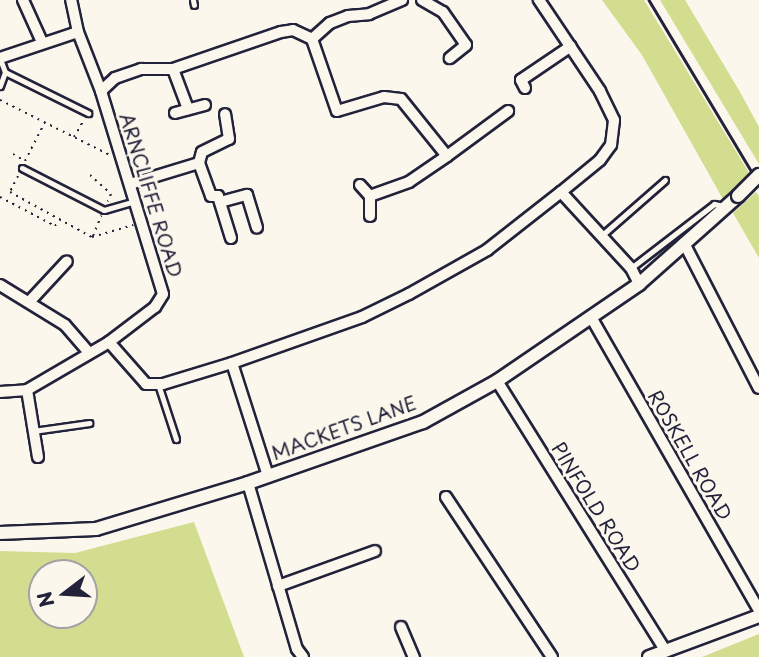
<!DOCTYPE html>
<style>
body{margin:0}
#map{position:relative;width:759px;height:657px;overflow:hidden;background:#fbf7ec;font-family:"Playpen Sans",sans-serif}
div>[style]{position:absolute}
.green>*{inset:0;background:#d2dd90}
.path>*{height:2px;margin-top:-1px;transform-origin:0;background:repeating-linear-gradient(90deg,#22223b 0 2px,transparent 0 7px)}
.roads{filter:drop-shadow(2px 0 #22223b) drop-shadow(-2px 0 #22223b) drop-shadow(0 2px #22223b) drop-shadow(0 -2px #22223b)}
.service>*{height:5px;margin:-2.5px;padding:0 2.5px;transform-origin:2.5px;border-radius:2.5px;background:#fbf7ec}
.minor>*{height:10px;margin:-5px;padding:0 5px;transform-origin:5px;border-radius:5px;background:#fbf7ec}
.tertiary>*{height:12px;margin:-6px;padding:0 6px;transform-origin:6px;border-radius:6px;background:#fbf7ec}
.rail>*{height:2.5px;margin:-1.25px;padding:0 1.25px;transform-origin:1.25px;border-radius:1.25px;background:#22223b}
.bridges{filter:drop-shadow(2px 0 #22223b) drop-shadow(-2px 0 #22223b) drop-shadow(0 2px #22223b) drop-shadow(0 -2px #22223b)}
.tertiary-bridge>*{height:12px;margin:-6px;padding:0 6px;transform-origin:6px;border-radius:6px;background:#fbf7ec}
span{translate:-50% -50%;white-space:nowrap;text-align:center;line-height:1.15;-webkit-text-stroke:6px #fbf7ec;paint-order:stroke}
.street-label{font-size:19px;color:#22223b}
.north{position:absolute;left:28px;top:559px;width:70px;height:70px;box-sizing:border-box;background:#fbf7ec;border:2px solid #a4a2a5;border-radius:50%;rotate:253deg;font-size:19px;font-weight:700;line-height:28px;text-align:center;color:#22223b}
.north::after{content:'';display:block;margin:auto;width:24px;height:32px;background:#22223b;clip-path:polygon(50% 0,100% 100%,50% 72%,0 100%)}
</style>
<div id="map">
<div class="green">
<i style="clip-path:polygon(602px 0,644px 0,751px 176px,724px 201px,642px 55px)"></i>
<i style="clip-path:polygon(660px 0,685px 0,740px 92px,759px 127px,759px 164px)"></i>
<i style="clip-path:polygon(756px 192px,759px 197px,759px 258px,733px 213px)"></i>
<i style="clip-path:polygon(evenodd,194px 522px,244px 657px,0 657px,0 551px,75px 553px,194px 522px,42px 573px,84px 573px,84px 615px,42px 615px,42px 573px)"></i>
<i style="clip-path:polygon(759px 634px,759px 657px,702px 657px)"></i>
</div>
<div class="path">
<i style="left:0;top:100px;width:123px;rotate:26.6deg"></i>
<i style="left:74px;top:137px;width:20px;rotate:-60deg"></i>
<i style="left:13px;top:154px;width:14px;rotate:30deg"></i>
<i style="left:25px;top:161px;width:44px;rotate:-62.9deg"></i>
<i style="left:90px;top:175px;width:28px;rotate:42deg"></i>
<i style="left:111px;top:194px;width:8px;rotate:113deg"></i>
<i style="left:18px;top:176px;width:18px;rotate:117deg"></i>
<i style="left:10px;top:192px;width:94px;rotate:28.8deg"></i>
<i style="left:92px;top:237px;width:43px;rotate:-16.3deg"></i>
<i style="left:0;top:197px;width:62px;rotate:27.8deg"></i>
<i style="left:55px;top:226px;width:7px;rotate:-56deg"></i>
<i style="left:93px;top:236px;width:22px;rotate:-68deg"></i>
</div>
<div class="roads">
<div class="service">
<i style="left:193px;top:0;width:5px;rotate:79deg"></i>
<i style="left:0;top:59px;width:14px;rotate:69deg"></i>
<i style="left:5px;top:72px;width:15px;rotate:110deg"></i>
<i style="left:5px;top:72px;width:93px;rotate:26.3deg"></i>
<i style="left:22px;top:168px;width:92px;rotate:27.1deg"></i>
<i style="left:104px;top:210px;width:32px;rotate:-16deg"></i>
<i style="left:601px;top:236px;width:85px;rotate:-41.2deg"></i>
<i style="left:631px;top:268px;width:105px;rotate:-37.6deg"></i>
<i style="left:714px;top:204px;width:10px;rotate:11deg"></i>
<i style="left:158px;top:384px;width:58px;rotate:71.9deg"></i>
<i style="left:33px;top:431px;width:57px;rotate:-8.1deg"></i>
</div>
<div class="minor">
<i style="left:23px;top:0;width:46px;rotate:65.7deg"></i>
<i style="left:422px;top:0;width:24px;rotate:30deg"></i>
<i style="left:443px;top:12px;width:40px;rotate:55.1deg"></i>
<i style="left:466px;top:45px;width:21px;rotate:141deg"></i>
<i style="left:312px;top:39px;width:76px;rotate:70.9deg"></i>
<i style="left:337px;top:111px;width:49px;rotate:-16.6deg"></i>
<i style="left:384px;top:97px;width:17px;rotate:7deg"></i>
<i style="left:401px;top:99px;width:73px;rotate:51.1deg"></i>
<i style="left:447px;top:156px;width:46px;rotate:145.6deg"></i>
<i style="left:409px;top:182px;width:41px;rotate:160.3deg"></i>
<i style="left:0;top:58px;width:82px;rotate:-18.4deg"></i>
<i style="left:173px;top:69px;width:43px;rotate:69.4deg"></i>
<i style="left:525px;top:88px;width:9px;rotate:-117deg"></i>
<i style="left:521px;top:80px;width:60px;rotate:-34.2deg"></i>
<i style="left:101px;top:91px;width:19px;rotate:-43deg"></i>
<i style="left:115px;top:78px;width:28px;rotate:-19deg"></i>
<i style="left:141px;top:69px;width:32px"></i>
<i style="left:173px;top:69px;width:114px;rotate:-18.9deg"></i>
<i style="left:281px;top:32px;width:12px;rotate:-9deg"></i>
<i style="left:293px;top:30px;width:21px;rotate:25deg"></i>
<i style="left:312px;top:39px;width:24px;rotate:-42deg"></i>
<i style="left:330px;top:23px;width:19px;rotate:-21deg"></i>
<i style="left:348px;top:16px;width:21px;rotate:-5deg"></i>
<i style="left:369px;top:14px;width:36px;rotate:-23deg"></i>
<i style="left:175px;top:113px;width:31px;rotate:-15deg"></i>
<i style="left:447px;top:156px;width:76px;rotate:-36.4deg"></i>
<i style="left:199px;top:163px;width:11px;rotate:-75deg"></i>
<i style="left:202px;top:152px;width:30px;rotate:-26deg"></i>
<i style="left:229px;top:139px;width:25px;rotate:-99deg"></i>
<i style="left:130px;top:184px;width:72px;rotate:-16.9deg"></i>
<i style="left:199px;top:163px;width:35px;rotate:70deg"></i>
<i style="left:211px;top:196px;width:7px"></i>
<i style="left:218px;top:196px;width:44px;rotate:72.8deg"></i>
<i style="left:360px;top:185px;width:15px;rotate:48deg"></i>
<i style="left:370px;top:196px;width:20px;rotate:90deg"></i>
<i style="left:561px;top:192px;width:103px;rotate:47.4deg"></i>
<i style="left:631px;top:268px;width:18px;rotate:63deg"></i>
<i style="left:220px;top:202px;width:28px;rotate:-15deg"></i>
<i style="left:247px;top:195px;width:34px;rotate:73deg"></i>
<i style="left:684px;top:243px;width:163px;rotate:62.7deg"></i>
<i style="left:0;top:285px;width:76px;rotate:31.6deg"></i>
<i style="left:65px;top:325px;width:35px;rotate:49deg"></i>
<i style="left:30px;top:301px;width:54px;rotate:-47.2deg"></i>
<i style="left:591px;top:317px;width:338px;rotate:60.2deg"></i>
<i style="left:109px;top:342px;width:56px;rotate:48.6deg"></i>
<i style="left:146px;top:384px;width:17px"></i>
<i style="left:163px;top:384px;width:72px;rotate:-16.9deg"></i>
<i style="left:232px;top:363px;width:138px;rotate:-19.5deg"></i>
<i style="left:362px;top:317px;width:52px;rotate:-26.1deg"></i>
<i style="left:409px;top:294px;width:90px;rotate:-29.4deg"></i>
<i style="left:487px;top:250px;width:94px;rotate:-38.1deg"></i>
<i style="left:561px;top:192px;width:50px;rotate:-39.4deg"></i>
<i style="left:600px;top:160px;width:19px;rotate:-54deg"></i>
<i style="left:611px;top:145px;width:25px;rotate:-83deg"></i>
<i style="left:614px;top:120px;width:32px;rotate:-116deg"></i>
<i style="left:600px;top:91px;width:110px;rotate:-123.8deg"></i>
<i style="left:232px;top:363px;width:119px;rotate:72.3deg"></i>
<i style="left:497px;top:381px;width:319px;rotate:58deg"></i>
<i style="left:27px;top:390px;width:68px;rotate:80.7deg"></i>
<i style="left:0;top:392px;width:27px;rotate:-4deg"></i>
<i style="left:27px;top:390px;width:95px;rotate:-30.3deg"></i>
<i style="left:109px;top:342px;width:58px;rotate:-37.3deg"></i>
<i style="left:155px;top:307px;width:15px;rotate:-58deg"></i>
<i style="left:163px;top:294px;width:212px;rotate:-107deg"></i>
<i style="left:101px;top:91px;width:63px;rotate:-111.3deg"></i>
<i style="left:78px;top:32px;width:33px;rotate:-102deg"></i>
<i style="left:248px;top:483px;width:173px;rotate:73.6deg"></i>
<i style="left:297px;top:649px;width:10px;rotate:53deg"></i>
<i style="left:446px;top:497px;width:192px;rotate:56.5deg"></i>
<i style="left:278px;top:586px;width:103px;rotate:-19.8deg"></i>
<i style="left:401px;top:627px;width:33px;rotate:67deg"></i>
</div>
<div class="tertiary">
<i style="left:0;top:533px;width:96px;rotate:-2.4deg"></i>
<i style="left:96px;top:529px;width:159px;rotate:-16.8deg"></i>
<i style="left:248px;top:483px;width:185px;rotate:-19.2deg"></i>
<i style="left:423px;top:422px;width:85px;rotate:-29deg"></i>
<i style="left:497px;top:381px;width:172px;rotate:-34.3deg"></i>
<i style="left:639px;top:284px;width:132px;rotate:-41.6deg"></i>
<i style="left:649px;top:657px;width:117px;rotate:-20.4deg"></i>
</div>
</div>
<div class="rail">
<i style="left:649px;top:0;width:214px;rotate:59.1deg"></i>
</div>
<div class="bridges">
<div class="tertiary-bridge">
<i style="left:738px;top:196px;width:30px;rotate:-45deg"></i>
</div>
</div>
<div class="street-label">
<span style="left:151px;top:195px;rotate:73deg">ARNCLIFFE ROAD</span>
<span style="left:344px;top:428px;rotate:-20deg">MACKETS LANE</span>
<span style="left:690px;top:455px;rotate:60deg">ROSKELL ROAD</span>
<span style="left:596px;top:507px;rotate:58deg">PINFOLD ROAD</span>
</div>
<div class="north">N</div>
</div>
